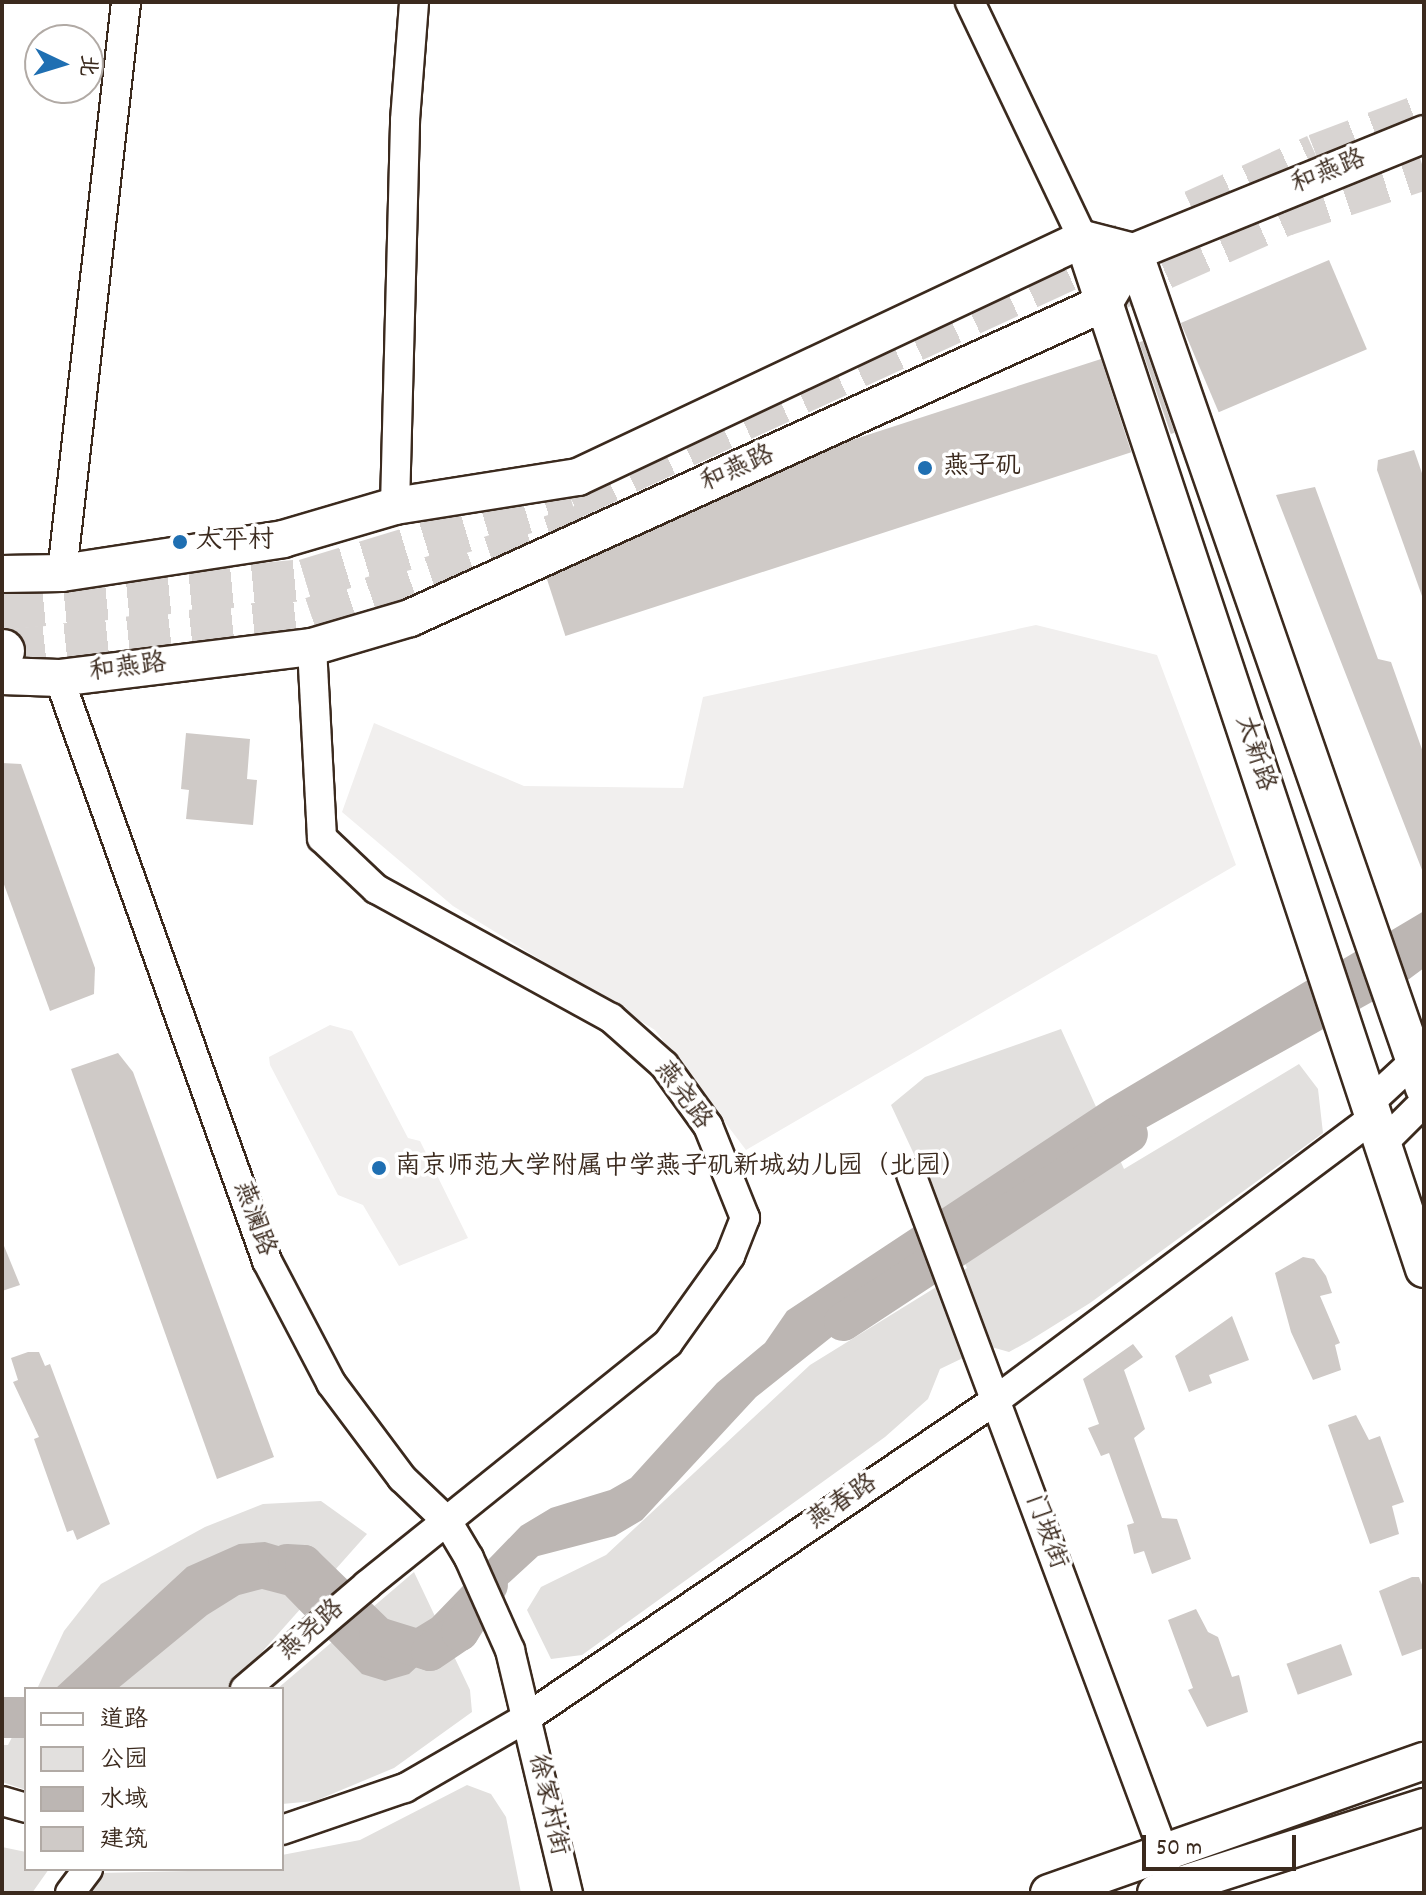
<!DOCTYPE html>
<meta charset="utf-8">
<style>
body{margin:0}
#map{position:relative;width:1426px;height:1895px;overflow:hidden;background:#fff;font-family:Dekko,"LXGW WenKai TC",sans-serif}
div>[style]{position:absolute}
.built>*{inset:0;background:#f1efee}
.green>*{inset:0;background:#e2e0de}
.water>*{inset:0;background:#bcb6b3;transform-origin:0 0}
.river>*{height:38px;margin:-19px;padding:0 19px;transform-origin:19px;border-radius:19px;background:#bcb6b3}
.building>*{inset:0;background:#cfcac7;transform-origin:0 0}
.highway-tunnel>*{height:42px;margin-top:-21px;transform-origin:0;background:repeating-linear-gradient(90deg,#d8d4d2 0 42px,transparent 0 63px)}
.roads{filter:drop-shadow(2px 0 #3b2a1e) drop-shadow(-2px 0 #3b2a1e) drop-shadow(0 2px #3b2a1e) drop-shadow(0 -2px #3b2a1e)}
.minor>*{height:28px;margin:-14px;padding:0 14px;transform-origin:14px;border-radius:14px;background:#fff}
.major>*{height:36px;margin:-18px;padding:0 18px;transform-origin:18px;border-radius:18px;background:#fff}
.highway>*{height:42px;margin:-21px;padding:0 21px;transform-origin:21px;border-radius:21px;background:#fff}
.dots>*{width:22px;height:22px;translate:-50% -50%;box-sizing:border-box;border:4px solid #fff;border-radius:50%}
span{translate:-50% -50%;white-space:nowrap;text-align:center;line-height:1.15;-webkit-text-stroke:7px #fff;paint-order:stroke}
.street-label{font-size:26px;color:#3b2a1e}
.poi-label{font-size:26px;color:#3b2a1e}
.left{translate:0 -50%;text-align:left}
.frame{position:absolute;inset:0;border:4px solid #3b2a1e;pointer-events:none}
.legend{position:absolute;left:24px;top:1687px;width:260px;height:184px;box-sizing:border-box;background:#fff;border:2px solid #b1aaa5;margin:0;padding:10px 14px;list-style:none;font-size:24px;color:#3b2a1e}
.legend li{display:flex;align-items:center;gap:16px;height:40px}
.legend b{width:40px;border:2px solid #b1aaa5}
.north{position:absolute;left:24px;top:24px;width:80px;height:80px;box-sizing:border-box;background:#fff;border:2px solid #b1aaa5;border-radius:50%;rotate:94deg;font-size:22px;font-weight:700;line-height:32px;text-align:center;color:#3b2a1e}
.north::after{content:'';display:block;margin:auto;width:28px;height:36px;background:#1f6fb2;clip-path:polygon(50% 0,100% 100%,50% 72%,0 100%)}
.scale{position:absolute;left:1142px;top:1835px;width:154px;height:36px;box-sizing:border-box;border:4px solid #3b2a1e;border-top:0;padding-left:10px;font-size:24px;line-height:28px;white-space:nowrap;color:#3b2a1e;-webkit-text-stroke:6px #fff;paint-order:stroke}
</style>
<div id="map">
<div class="built">
<i style="clip-path:polygon(1036px 625px,1157px 655px,1236px 865px,746px 1150px,655px 1030px,453px 906px,342px 812px,374px 723px,524px 786px,683px 788px,703px 697px)"></i>
<i style="clip-path:polygon(330px 1025px,352px 1031px,408px 1138px,420px 1141px,468px 1238px,399px 1266px,363px 1205px,338px 1195px,270px 1065px,269px 1057px)"></i>
</div>
<div class="green">
<i style="clip-path:polygon(1061px 1029px,1124px 1169px,1299px 1064px,1318px 1089px,1323px 1133px,1090px 1303px,1029px 1341px,1009px 1352px,988px 1346px,940px 1369px,928px 1399px,885px 1437px,582px 1655px,551px 1659px,527px 1610px,541px 1587px,606px 1555px,810px 1365px,967px 1268px,891px 1105px,925px 1077px)"></i>
<i style="clip-path:polygon(321px 1501px,367px 1534px,229px 1689px,37px 1689px,64px 1631px,101px 1584px,205px 1527px,263px 1504px)"></i>
<i style="clip-path:polygon(414px 1572px,470px 1690px,472px 1712px,394px 1768px,315px 1801px,282px 1804px,282px 1689px,277px 1689px)"></i>
<i style="clip-path:polygon(26px 1710px,26px 1790px,2px 1782px,2px 1745px,8px 1745px)"></i>
<i style="clip-path:polygon(467px 1785px,491px 1794px,506px 1817px,521px 1893px,85px 1893px,99px 1873px,282px 1869px,282px 1855px,360px 1840px)"></i>
<i style="clip-path:polygon(2px 1847px,26px 1852px,26px 1869px,49px 1869px,32px 1893px,2px 1893px)"></i>
</div>
<div class="water">
<i style="clip-path:polygon(1424px 911px,1424px 968px,1397px 988px,1070px 1170px,893px 1288px,756px 1397px,642px 1520px,615px 1536px,538px 1556px,409px 1674px,385px 1681px,362px 1674px,285px 1595px,262px 1589px,239px 1595px,207px 1615px,117px 1689px,55px 1689px,187px 1567px,239px 1544px,265px 1542px,292px 1550px,361px 1626px,390px 1632px,414px 1629px,432px 1618px,521px 1526px,551px 1508px,610px 1490px,631px 1478px,717px 1383px,765px 1343px,787px 1311px,1106px 1100px)"></i>
<i style="left:26px;top:1697px;width:41px;height:24px;rotate:90deg"></i>
</div>
<div class="river">
<i style="left:843px;top:1322px;width:342px;rotate:-33.3deg"></i>
<i style="left:287px;top:1563px;width:17px;rotate:3deg"></i>
<i style="left:304px;top:1564px;width:103px;rotate:44.2deg"></i>
<i style="left:378px;top:1636px;width:54px;rotate:17.1deg"></i>
<i style="left:430px;top:1652px;width:36px;rotate:-34deg"></i>
<i style="left:460px;top:1632px;width:55px;rotate:-58.3deg"></i>
</div>
<div class="building">
<i style="left:1329px;top:260px;width:97px;height:161px;rotate:67deg"></i>
<i style="left:1143px;top:341px;width:97px;height:4px;rotate:71deg"></i>
<i style="left:1101px;top:359px;width:98px;height:595px;rotate:72deg"></i>
<i style="clip-path:polygon(1414px 450px,1424px 479px,1422px 596px,1377px 470px,1378px 460px)"></i>
<i style="clip-path:polygon(1315px 487px,1378px 659px,1391px 662px,1424px 755px,1424px 875px,1276px 495px)"></i>
<i style="clip-path:polygon(186px 733px,250px 739px,247px 779px,257px 780px,253px 825px,186px 819px,189px 790px,181px 789px)"></i>
<i style="clip-path:polygon(2px 763px,21px 764px,95px 968px,94px 994px,50px 1011px,2px 879px)"></i>
<i style="clip-path:polygon(118px 1053px,133px 1072px,274px 1457px,217px 1479px,71px 1069px)"></i>
<i style="clip-path:polygon(2px 1241px,20px 1285px,2px 1291px)"></i>
<i style="clip-path:polygon(1303px 1257px,1314px 1259px,1326px 1276px,1332px 1293px,1320px 1296px,1340px 1343px,1335px 1345px,1341px 1370px,1313px 1380px,1291px 1332px,1275px 1273px)"></i>
<i style="clip-path:polygon(1232px 1316px,1249px 1360px,1209px 1375px,1212px 1383px,1189px 1392px,1175px 1356px)"></i>
<i style="clip-path:polygon(1133px 1344px,1143px 1357px,1124px 1370px,1145px 1429px,1134px 1438px,1162px 1518px,1177px 1519px,1191px 1559px,1152px 1574px,1144px 1551px,1134px 1554px,1127px 1525px,1134px 1523px,1109px 1453px,1101px 1456px,1088px 1428px,1099px 1424px,1083px 1379px)"></i>
<i style="clip-path:polygon(28px 1352px,39px 1352px,45px 1366px,50px 1364px,110px 1524px,77px 1540px,73px 1530px,67px 1532px,34px 1439px,39px 1437px,13px 1382px,18px 1380px,11px 1358px)"></i>
<i style="clip-path:polygon(1356px 1415px,1369px 1440px,1380px 1436px,1404px 1502px,1392px 1506px,1399px 1534px,1370px 1544px,1328px 1425px)"></i>
<i style="clip-path:polygon(1412px 1577px,1419px 1577px,1424px 1590px,1424px 1648px,1402px 1656px,1379px 1591px)"></i>
<i style="clip-path:polygon(1196px 1609px,1208px 1632px,1218px 1637px,1232px 1677px,1239px 1675px,1248px 1712px,1207px 1727px,1188px 1690px,1193px 1688px,1168px 1620px)"></i>
<i style="left:1341px;top:1644px;width:33px;height:58px;rotate:70deg"></i>
</div>
<div class="highway-tunnel">
<i style="left:1193px;top:211px;width:135px;rotate:-24.5deg"></i>
<i style="left:1316px;top:155px;width:116px;rotate:-20.8deg"></i>
<i style="left:1106px;top:294px;width:196px;rotate:-23.8deg"></i>
<i style="left:1285px;top:215px;width:146px;rotate:-18.3deg"></i>
<i style="left:2px;top:609px;width:304px;rotate:-5.5deg"></i>
<i style="left:305px;top:580px;width:278px;rotate:-16.9deg"></i>
<i style="left:571px;top:499px;width:611px;rotate:-24.76deg"></i>
<i style="left:3px;top:651px;width:311px;rotate:-6.1deg"></i>
<i style="left:312px;top:618px;width:287px;rotate:-18.9deg"></i>
</div>
<div class="roads">
<div class="minor">
<i style="left:970px;top:2px;width:263px;rotate:64.5deg"></i>
<i style="left:395px;top:506px;width:386px;rotate:-88.5deg"></i>
<i style="left:405px;top:120px;width:118px;rotate:-85.6deg"></i>
<i style="left:62px;top:573px;width:575px;rotate:-83.6deg"></i>
<i style="left:59px;top:678px;width:619px;rotate:70.36deg"></i>
<i style="left:267px;top:1261px;width:138px;rotate:62.3deg"></i>
<i style="left:331px;top:1383px;width:119px;rotate:53.2deg"></i>
<i style="left:402px;top:1478px;width:62px;rotate:43.7deg"></i>
<i style="left:447px;top:1521px;width:43px;rotate:59.3deg"></i>
<i style="left:469px;top:1558px;width:101px;rotate:66deg"></i>
<i style="left:510px;top:1650px;width:250px;rotate:76.6deg"></i>
<i style="left:1367px;top:1105px;width:78px;rotate:-42.9deg"></i>
<i style="left:1382px;top:1144px;width:59px;rotate:-45deg"></i>
<i style="left:911px;top:1174px;width:725px;rotate:69.56deg"></i>
<i style="left:1164px;top:1853px;width:19px;rotate:84deg"></i>
<i style="left:245px;top:1689px;width:160px;rotate:-40.4deg"></i>
<i style="left:367px;top:1585px;width:386px;rotate:-38.8deg"></i>
<i style="left:668px;top:1343px;width:107px;rotate:-54.5deg"></i>
<i style="left:730px;top:1256px;width:41px;rotate:-68.5deg"></i>
<i style="left:745px;top:1218px;width:99px;rotate:-111.9deg"></i>
<i style="left:708px;top:1126px;width:75px;rotate:-125.8deg"></i>
<i style="left:664px;top:1065px;width:71px;rotate:-138.4deg"></i>
<i style="left:611px;top:1018px;width:268px;rotate:-151.2deg"></i>
<i style="left:376px;top:889px;width:74px;rotate:-136.6deg"></i>
<i style="left:322px;top:838px;width:191px;rotate:-93deg"></i>
<i style="left:2px;top:1801px;width:25px;rotate:16deg"></i>
<i style="left:282px;top:1830px;width:130px;rotate:-18.9deg"></i>
<i style="left:405px;top:1788px;width:140px;rotate:-30deg"></i>
<i style="left:526px;top:1718px;width:567px;rotate:-34.08deg"></i>
<i style="left:996px;top:1400px;width:469px;rotate:-36.8deg"></i>
<i style="left:70px;top:1893px;width:30px;rotate:-53deg"></i>
</div>
<div class="major">
<i style="left:1083px;top:239px;width:1085px;rotate:71.68deg"></i>
<i style="left:1134px;top:252px;width:885px;rotate:70.87deg"></i>
<i style="left:2px;top:574px;width:60px;rotate:-1deg"></i>
<i style="left:62px;top:573px;width:224px;rotate:-8.7deg"></i>
<i style="left:283px;top:539px;width:117px;rotate:-16.4deg"></i>
<i style="left:395px;top:506px;width:185px;rotate:-9deg"></i>
<i style="left:578px;top:477px;width:558px;rotate:-25.23deg"></i>
<i style="left:1083px;top:239px;width:53px;rotate:14.3deg"></i>
<i style="left:2px;top:676px;width:57px;rotate:2deg"></i>
<i style="left:59px;top:678px;width:255px;rotate:-7deg"></i>
<i style="left:312px;top:647px;width:102px;rotate:-16.5deg"></i>
<i style="left:410px;top:618px;width:762px;rotate:-24.41deg"></i>
<i style="left:1104px;top:303px;width:59px;rotate:-59.5deg"></i>
<i style="left:1134px;top:252px;width:313px;rotate:-22.1deg"></i>
<i style="left:1049px;top:1893px;width:398px;rotate:-19.4deg"></i>
<i style="left:1156px;top:1893px;width:281px;rotate:-17.8deg"></i>
</div>
<div class="highway">
<i style="left:2px;top:651px;width:1px"></i>
</div>
</div>
<div class="dots">
<i style="left:925px;top:468px;background:#1f6fb2"></i>
<i style="left:180px;top:542px;background:#1f6fb2"></i>
<i style="left:379px;top:1168px;background:#1f6fb2"></i>
</div>
<div class="street-label">
<span style="left:1329px;top:173px;rotate:-22deg">和燕路</span>
<span style="left:738px;top:470px;rotate:-24deg">和燕路</span>
<span style="left:128px;top:669px;rotate:-7deg">和燕路</span>
<span style="left:1254px;top:754px;rotate:72deg">太新路</span>
<span style="left:682px;top:1096px;rotate:54deg">燕尧路</span>
<span style="left:253px;top:1219px;rotate:70deg">燕澜路</span>
<span style="left:843px;top:1503px;rotate:-34deg">燕春路</span>
<span style="left:1045px;top:1532px;rotate:70deg">门坡街</span>
<span style="left:312px;top:1631px;rotate:-41deg">燕尧路</span>
<span style="left:547px;top:1805px;rotate:77deg">徐家村街</span>
</div>
<div class="poi-label">
<span class="left" style="left:943px;top:468px">燕子矶</span>
<span class="left" style="left:196px;top:542px">太平村</span>
<span class="left" style="left:395px;top:1168px">南京师范大学附属中学燕子矶新城幼儿园（北园）</span>
</div>
<div class="frame"></div>
<ul class="legend">
<li><b style="height:10px;background:#fff"></b>道路</li>
<li><b style="height:22px;background:#e2e0de"></b>公园</li>
<li><b style="height:22px;background:#bcb6b3"></b>水域</li>
<li><b style="height:22px;background:#cfcac7"></b>建筑</li>
</ul>
<div class="north">北</div>
<div class="scale">50 m</div>
</div>
